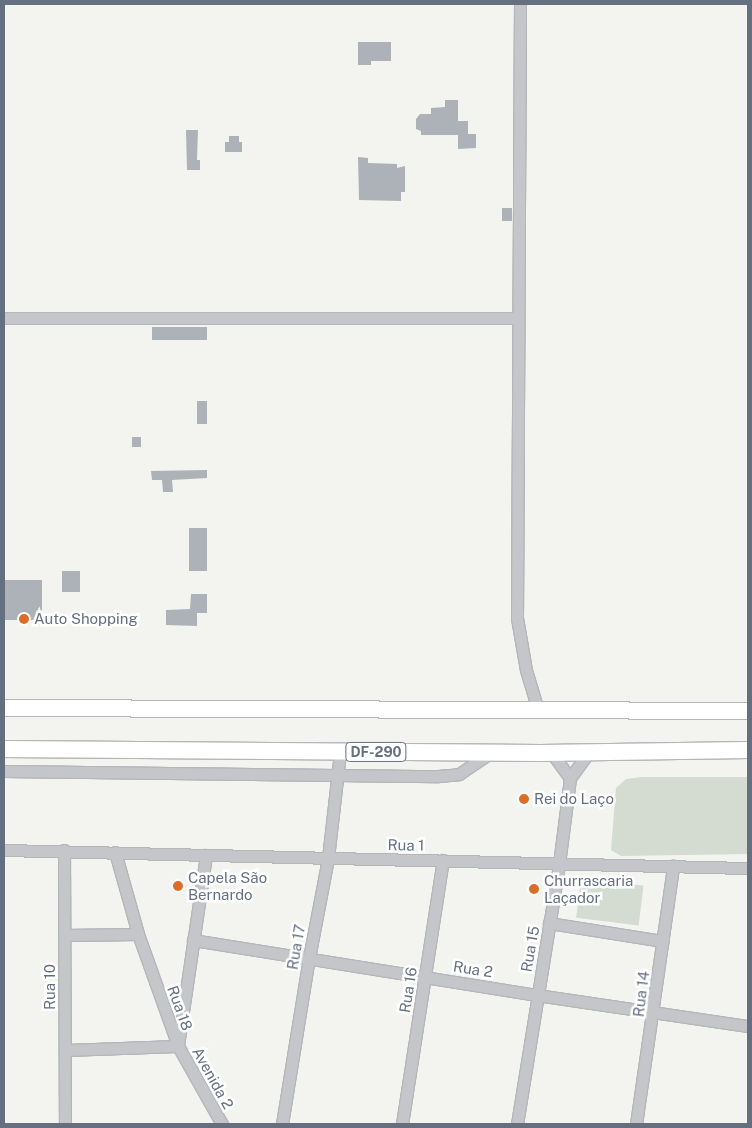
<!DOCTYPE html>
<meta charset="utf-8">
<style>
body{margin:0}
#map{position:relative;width:752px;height:1128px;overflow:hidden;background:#f3f4f0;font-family:"Public Sans",sans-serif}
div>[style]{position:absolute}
.green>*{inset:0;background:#d4dbd1;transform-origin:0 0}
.building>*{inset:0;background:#adb1b8;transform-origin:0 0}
.roads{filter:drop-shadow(1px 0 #b4b6ba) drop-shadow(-1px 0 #b4b6ba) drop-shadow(0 1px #b4b6ba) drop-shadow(0 -1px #b4b6ba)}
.minor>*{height:11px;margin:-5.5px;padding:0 5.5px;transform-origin:5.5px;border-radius:5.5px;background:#c4c6ca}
.highway>*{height:16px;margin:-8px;padding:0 8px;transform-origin:8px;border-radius:8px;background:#fff}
.dots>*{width:14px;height:14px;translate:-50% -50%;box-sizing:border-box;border:2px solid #fff;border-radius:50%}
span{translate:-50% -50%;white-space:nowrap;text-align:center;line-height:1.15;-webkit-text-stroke:5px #fff;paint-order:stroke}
.shield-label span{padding:1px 4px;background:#fff;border:1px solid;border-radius:4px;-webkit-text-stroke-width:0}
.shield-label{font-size:14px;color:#646f80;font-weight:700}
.poi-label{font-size:15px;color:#646f80}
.left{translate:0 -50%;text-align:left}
.street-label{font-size:15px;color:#646f80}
.frame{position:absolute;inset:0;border:5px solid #646f80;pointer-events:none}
</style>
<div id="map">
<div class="green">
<i style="clip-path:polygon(642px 777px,748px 777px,748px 854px,621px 856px,611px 850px,616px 788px,626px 779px)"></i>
<i style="left:581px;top:878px;width:63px;height:40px;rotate:7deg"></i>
</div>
<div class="building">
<i style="clip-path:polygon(358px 42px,391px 42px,391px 61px,371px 61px,371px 65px,358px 65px)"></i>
<i style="clip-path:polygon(445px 100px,458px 100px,458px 121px,468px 121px,468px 134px,476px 134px,476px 148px,458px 149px,458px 135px,421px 135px,421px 131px,416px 129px,416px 119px,420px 114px,431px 114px,431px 108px,445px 107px)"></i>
<i style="clip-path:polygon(186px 130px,198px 130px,197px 160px,200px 160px,200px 170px,187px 170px)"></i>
<i style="clip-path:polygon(229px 136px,239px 136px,239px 142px,242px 142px,242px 152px,225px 152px,225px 142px,229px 142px)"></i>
<i style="clip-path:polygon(358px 157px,368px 158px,368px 163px,397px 164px,397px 168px,405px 166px,405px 192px,401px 192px,401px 201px,359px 200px)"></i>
<i style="left:502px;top:208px;width:10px;height:13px"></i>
<i style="left:152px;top:327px;width:55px;height:13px"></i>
<i style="left:197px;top:401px;width:10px;height:23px"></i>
<i style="left:132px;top:437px;width:9px;height:10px"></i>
<i style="clip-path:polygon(207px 470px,207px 478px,172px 480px,173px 492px,163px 492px,162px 480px,152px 480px,151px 471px)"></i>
<i style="left:189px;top:528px;width:18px;height:43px"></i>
<i style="left:62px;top:571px;width:18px;height:21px"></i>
<i style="left:4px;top:580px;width:38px;height:40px"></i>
<i style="clip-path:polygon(191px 594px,207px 594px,207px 613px,197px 613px,197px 626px,166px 625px,166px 610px,190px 609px)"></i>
</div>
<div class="roads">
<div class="minor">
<i style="left:520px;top:4px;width:614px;rotate:90.28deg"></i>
<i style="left:517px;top:618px;width:53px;rotate:80.2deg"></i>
<i style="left:526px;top:670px;width:42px;rotate:73.3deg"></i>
<i style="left:4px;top:318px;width:514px"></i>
<i style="left:551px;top:752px;width:32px;rotate:54deg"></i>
<i style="left:570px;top:778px;width:31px;rotate:-54deg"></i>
<i style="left:4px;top:771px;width:434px;rotate:0.7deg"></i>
<i style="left:438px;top:776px;width:21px;rotate:-5deg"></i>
<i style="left:459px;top:774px;width:37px;rotate:-34deg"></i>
<i style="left:4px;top:850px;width:744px;rotate:1.39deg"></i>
<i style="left:64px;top:850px;width:274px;rotate:89.8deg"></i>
<i style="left:115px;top:852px;width:85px;rotate:74.3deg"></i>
<i style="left:138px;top:934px;width:119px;rotate:70.3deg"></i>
<i style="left:178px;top:1046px;width:90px;rotate:60.6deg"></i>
<i style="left:549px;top:923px;width:115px;rotate:9deg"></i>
<i style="left:65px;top:935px;width:73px;rotate:-0.8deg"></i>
<i style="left:193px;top:940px;width:348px;rotate:9.1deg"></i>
<i style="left:537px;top:995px;width:213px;rotate:8.4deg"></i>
<i style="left:178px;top:1045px;width:192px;rotate:-81.6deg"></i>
<i style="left:65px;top:1050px;width:113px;rotate:-2deg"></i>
<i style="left:282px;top:1124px;width:168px;rotate:-80.8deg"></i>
<i style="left:309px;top:958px;width:102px;rotate:-79.2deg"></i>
<i style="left:328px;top:858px;width:107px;rotate:-83.5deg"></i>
<i style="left:402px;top:1124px;width:267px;rotate:-81.2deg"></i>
<i style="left:517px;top:1124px;width:263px;rotate:-80.8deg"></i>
<i style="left:559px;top:864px;width:87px;rotate:-82.7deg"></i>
<i style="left:636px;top:1124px;width:261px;rotate:-81.8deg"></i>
</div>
<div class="highway">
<i style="left:4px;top:708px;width:744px;rotate:0.23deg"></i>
<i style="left:4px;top:749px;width:537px;rotate:0.43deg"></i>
<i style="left:541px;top:753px;width:207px;rotate:-0.8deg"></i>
</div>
</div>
<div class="dots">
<i style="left:24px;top:619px;background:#dd6c27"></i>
<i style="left:524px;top:799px;background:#dd6c27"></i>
<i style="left:178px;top:886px;background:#dd6c27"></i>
<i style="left:534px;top:889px;background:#dd6c27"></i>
</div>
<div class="shield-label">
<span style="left:376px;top:752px">DF-290</span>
</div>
<div class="poi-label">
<span class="left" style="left:34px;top:619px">Auto Shopping</span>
<span class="left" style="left:534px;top:799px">Rei do Laço</span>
<span class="left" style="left:188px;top:886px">Capela São<br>Bernardo</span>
<span class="left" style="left:544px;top:889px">Churrascaria<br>Laçador</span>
</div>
<div class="street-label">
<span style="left:406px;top:845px;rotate:1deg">Rua 1</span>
<span style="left:296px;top:947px;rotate:-80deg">Rua 17</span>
<span style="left:530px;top:949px;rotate:-80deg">Rua 15</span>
<span style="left:473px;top:969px;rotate:9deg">Rua 2</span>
<span style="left:50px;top:987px;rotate:-90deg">Rua 10</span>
<span style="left:408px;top:990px;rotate:-81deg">Rua 16</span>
<span style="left:641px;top:994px;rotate:-83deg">Rua 14</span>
<span style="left:180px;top:1008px;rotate:70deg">Rua 18</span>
<span style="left:213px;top:1078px;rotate:61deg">Avenida 2</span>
</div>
<div class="frame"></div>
</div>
